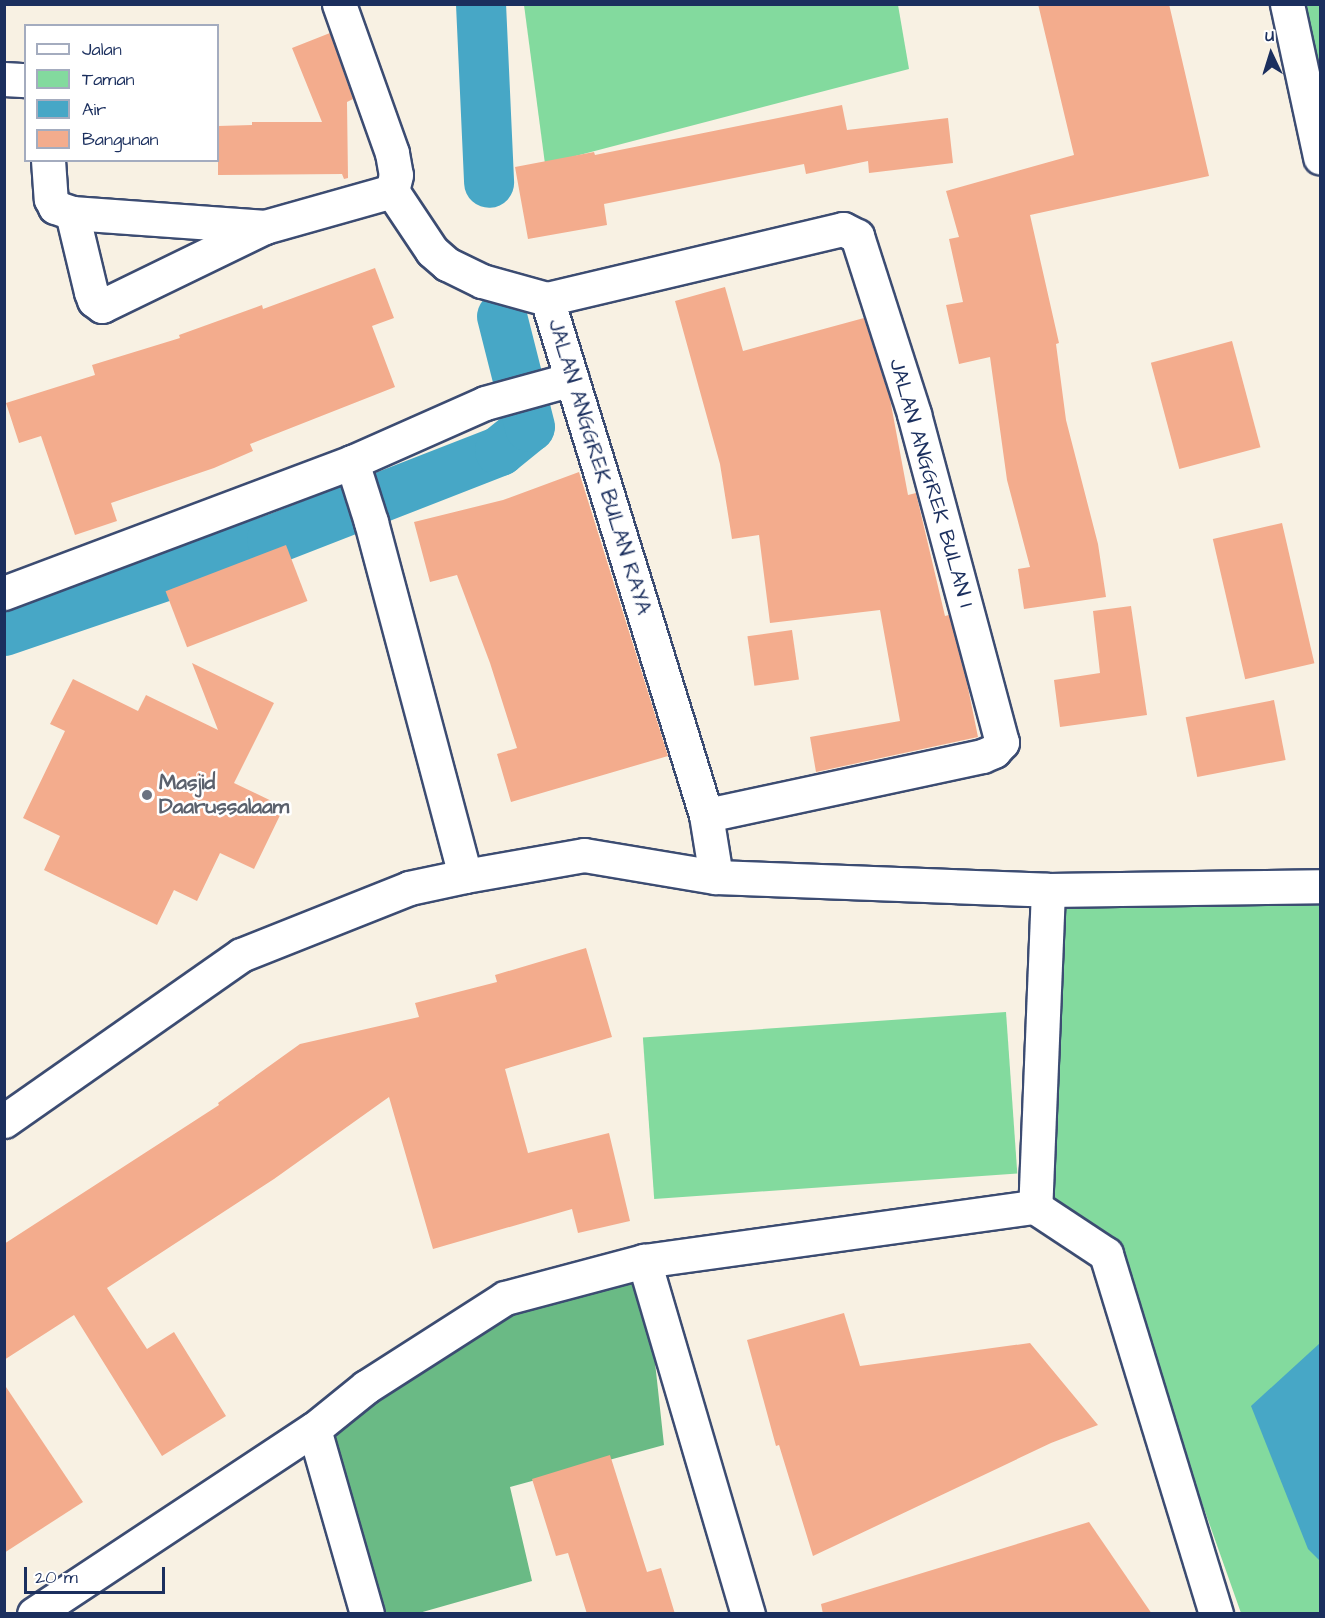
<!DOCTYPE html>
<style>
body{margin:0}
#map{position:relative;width:1325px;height:1618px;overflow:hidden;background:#f8f1e3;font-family:"Architects Daughter",sans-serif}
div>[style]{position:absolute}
.green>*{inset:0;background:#83da9e;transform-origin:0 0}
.forest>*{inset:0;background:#6aba85}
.water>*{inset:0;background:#47a7c6}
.canal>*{height:50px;margin:-25px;padding:0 25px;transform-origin:25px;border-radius:25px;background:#47a7c6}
.building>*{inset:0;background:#f3ac8d;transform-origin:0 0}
.roads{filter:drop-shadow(2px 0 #3c4c72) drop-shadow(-2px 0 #3c4c72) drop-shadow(0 2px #3c4c72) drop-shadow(0 -2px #3c4c72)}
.minor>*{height:33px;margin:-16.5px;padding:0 16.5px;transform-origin:16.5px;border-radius:16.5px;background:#fff}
.tertiary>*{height:33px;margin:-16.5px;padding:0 16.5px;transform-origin:16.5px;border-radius:16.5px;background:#fff}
.dots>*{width:16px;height:16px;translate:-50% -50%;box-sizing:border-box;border:3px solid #fff;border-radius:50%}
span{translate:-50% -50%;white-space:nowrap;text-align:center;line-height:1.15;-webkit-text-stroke:5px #fff;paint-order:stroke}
.street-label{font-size:21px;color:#1b2f5e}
.worship-label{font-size:21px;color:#5b616d;font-weight:700}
.left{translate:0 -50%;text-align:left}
.frame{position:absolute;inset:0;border:6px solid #1b2f5e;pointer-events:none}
.legend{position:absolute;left:24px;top:24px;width:195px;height:138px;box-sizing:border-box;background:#fff;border:2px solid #a4acbf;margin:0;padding:8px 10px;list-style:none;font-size:18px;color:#1b2f5e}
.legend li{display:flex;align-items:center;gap:12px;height:30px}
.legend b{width:30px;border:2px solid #a4acbf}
.north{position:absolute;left:1241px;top:24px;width:60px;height:60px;-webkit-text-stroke:4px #fff;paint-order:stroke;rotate:356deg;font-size:16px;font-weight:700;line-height:24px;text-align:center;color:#1b2f5e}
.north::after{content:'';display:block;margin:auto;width:21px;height:27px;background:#1b2f5e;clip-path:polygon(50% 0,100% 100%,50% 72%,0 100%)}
.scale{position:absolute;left:24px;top:1567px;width:141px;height:27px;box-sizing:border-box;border:3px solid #1b2f5e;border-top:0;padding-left:8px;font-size:18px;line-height:21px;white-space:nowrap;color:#1b2f5e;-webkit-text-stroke:4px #fff;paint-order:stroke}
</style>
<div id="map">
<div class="green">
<i style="clip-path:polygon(524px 5px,898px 5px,909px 69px,545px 164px)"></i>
<i style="clip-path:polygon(1286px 5px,1320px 5px,1320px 159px)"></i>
<i style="clip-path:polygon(1320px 886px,1320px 1613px,1241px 1613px,1112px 1249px,1035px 1207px,1048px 890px)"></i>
<i style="left:1006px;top:1012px;width:162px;height:364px;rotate:86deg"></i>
</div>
<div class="forest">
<i style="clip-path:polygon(644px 1261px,664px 1445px,510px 1487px,532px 1581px,419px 1613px,367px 1613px,314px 1429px,505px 1298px)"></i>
</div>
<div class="water">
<i style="clip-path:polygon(1320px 1343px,1320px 1561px,1308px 1549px,1251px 1406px)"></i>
</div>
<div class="canal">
<i style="left:481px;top:4px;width:179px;rotate:87.4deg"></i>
<i style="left:4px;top:631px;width:283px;rotate:-18.8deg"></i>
<i style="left:272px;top:540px;width:245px;rotate:-21.3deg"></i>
<i style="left:500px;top:451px;width:38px;rotate:-39deg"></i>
<i style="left:530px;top:427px;width:114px;rotate:-104.2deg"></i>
</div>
<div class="building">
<i style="clip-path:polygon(1038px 4px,1169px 4px,1209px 176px,1030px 215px,1059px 343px,1056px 344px,1066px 420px,1098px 544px,1106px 597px,1024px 609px,1018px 569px,1030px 567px,1007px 480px,990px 357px,959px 364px,946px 305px,963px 302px,949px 239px,959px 237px,946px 191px,1074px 155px)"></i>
<i style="clip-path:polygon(330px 33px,353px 99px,347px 102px,348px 178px,344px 179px,342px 174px,218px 175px,218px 126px,252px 125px,252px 122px,322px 122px,292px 48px)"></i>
<i style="clip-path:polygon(842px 105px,847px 130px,948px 118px,953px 163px,869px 173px,868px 161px,806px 174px,804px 164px,604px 204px,607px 225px,528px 239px,515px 167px,594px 152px,595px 155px)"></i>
<i style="clip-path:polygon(375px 268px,394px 318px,372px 326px,395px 387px,250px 444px,253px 451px,214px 468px,111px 503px,117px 521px,75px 535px,41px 436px,19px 443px,6px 403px,95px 375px,92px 365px,180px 338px,179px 335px,262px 305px,263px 309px)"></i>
<i style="clip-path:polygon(725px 287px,743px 351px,864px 318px,890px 399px,908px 495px,916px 493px,945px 616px,949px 615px,967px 683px,978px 737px,816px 772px,810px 737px,900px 721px,880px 610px,770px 623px,759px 535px,732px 539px,720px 464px,675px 301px)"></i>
<i style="left:1232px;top:341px;width:110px;height:84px;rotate:75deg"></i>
<i style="clip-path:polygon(579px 472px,668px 756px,511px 802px,497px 754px,517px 748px,490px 663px,457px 575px,430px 582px,414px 522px,503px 500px)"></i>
<i style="left:1282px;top:523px;width:144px;height:71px;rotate:77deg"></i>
<i style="left:286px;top:545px;width:60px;height:129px;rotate:69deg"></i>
<i style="clip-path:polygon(1131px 606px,1147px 715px,1060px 727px,1054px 680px,1100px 673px,1093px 611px)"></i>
<i style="left:792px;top:630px;width:50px;height:45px;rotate:82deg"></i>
<i style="clip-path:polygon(192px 663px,274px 703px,234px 783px,284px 807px,254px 869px,220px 853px,197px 901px,174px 890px,157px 925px,44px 870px,60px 836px,23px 818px,65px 731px,50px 724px,73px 679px,138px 711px,146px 695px,218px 730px)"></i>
<i style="left:1274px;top:700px;width:61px;height:90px;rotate:79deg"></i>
<i style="clip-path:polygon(586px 948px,612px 1037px,505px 1069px,528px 1153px,609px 1133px,630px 1221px,578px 1233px,572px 1209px,433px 1249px,389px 1097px,274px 1179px,107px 1288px,147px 1349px,174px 1332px,226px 1416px,162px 1456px,74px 1315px,4px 1360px,4px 1244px,219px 1105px,218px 1103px,300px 1044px,419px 1017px,415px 1003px,497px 982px,495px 975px)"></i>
<i style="clip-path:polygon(844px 1313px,860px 1366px,1030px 1343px,1098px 1425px,1051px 1443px,813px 1556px,779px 1445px,776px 1446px,747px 1340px)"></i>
<i style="clip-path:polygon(4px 1384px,83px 1502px,4px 1553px)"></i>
<i style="clip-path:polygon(610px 1455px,647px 1572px,661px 1568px,675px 1614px,587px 1614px,568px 1553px,556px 1556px,532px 1479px)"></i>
<i style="clip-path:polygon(1089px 1522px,1152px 1614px,823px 1614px,821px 1604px)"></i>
</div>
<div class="roads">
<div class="minor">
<i style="left:339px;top:4px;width:158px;rotate:70.4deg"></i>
<i style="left:392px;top:153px;width:22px;rotate:80deg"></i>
<i style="left:396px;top:175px;width:16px;rotate:104deg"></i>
<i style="left:392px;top:191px;width:72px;rotate:56.3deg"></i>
<i style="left:432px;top:251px;width:20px;rotate:41deg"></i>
<i style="left:447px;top:264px;width:39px;rotate:26deg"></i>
<i style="left:482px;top:281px;width:67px;rotate:15.5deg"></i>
<i style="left:547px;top:299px;width:540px;rotate:72.87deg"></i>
<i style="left:706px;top:815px;width:63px;rotate:80.8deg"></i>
<i style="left:4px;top:79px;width:22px;rotate:3deg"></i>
<i style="left:48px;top:160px;width:39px;rotate:86deg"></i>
<i style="left:51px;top:199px;width:9px;rotate:63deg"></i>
<i style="left:55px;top:207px;width:18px;rotate:19deg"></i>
<i style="left:72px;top:213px;width:194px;rotate:4.1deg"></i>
<i style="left:72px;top:213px;width:81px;rotate:76.5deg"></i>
<i style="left:91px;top:292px;width:9px;rotate:69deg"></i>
<i style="left:94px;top:300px;width:10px;rotate:37deg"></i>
<i style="left:102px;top:306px;width:181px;rotate:-25.9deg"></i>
<i style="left:265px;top:227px;width:132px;rotate:-15.8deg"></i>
<i style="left:547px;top:299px;width:304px;rotate:-13.3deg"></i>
<i style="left:843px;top:229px;width:16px;rotate:27deg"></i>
<i style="left:857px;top:236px;width:187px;rotate:72.2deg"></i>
<i style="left:914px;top:414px;width:340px;rotate:75deg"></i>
<i style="left:1002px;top:742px;width:12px;rotate:132deg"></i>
<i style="left:994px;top:751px;width:13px;rotate:157deg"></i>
<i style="left:982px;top:756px;width:282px;rotate:167.9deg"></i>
<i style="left:352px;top:462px;width:63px;rotate:72.4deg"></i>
<i style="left:371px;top:522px;width:366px;rotate:75.1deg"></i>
<i style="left:4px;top:593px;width:372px;rotate:-20.6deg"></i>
<i style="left:352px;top:462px;width:145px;rotate:-23.9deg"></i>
<i style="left:485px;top:403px;width:90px;rotate:-15.4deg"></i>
<i style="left:1048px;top:890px;width:317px;rotate:92.3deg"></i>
<i style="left:1035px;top:1207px;width:85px;rotate:33.5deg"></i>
<i style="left:1106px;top:1254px;width:376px;rotate:73deg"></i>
<i style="left:4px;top:1121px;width:289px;rotate:-35deg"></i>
<i style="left:241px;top:955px;width:181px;rotate:-21.7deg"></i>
<i style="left:409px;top:888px;width:57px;rotate:-12.1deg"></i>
<i style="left:465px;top:876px;width:121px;rotate:-10deg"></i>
<i style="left:584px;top:855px;width:134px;rotate:9.5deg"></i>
<i style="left:716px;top:877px;width:332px;rotate:2.2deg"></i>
<i style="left:1048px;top:890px;width:272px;rotate:-0.8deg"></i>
<i style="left:644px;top:1261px;width:368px;rotate:73.6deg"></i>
<i style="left:314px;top:1429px;width:192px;rotate:74deg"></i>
<i style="left:34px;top:1614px;width:336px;rotate:-33.5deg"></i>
<i style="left:314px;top:1429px;width:67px;rotate:-38.9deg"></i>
<i style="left:366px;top:1387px;width:165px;rotate:-32.6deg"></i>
<i style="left:505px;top:1298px;width:144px;rotate:-14.9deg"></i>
<i style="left:644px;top:1261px;width:395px;rotate:-7.9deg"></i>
</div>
<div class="tertiary">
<i style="left:1287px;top:4px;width:157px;rotate:77.8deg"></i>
</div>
</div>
<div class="dots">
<i style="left:147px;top:795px;background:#6b7280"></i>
</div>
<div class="street-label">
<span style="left:599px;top:467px;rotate:73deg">JALAN ANGGREK BULAN RAYA</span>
<span style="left:931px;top:483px;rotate:74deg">JALAN ANGGREK BULAN I</span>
</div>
<div class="worship-label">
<span class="left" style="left:159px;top:795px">Masjid<br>Daarussalaam</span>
</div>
<div class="frame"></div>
<ul class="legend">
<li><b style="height:8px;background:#fff"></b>Jalan</li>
<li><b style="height:16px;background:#83da9e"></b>Taman</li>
<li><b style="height:16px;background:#47a7c6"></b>Air</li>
<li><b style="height:16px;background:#f3ac8d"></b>Bangunan</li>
</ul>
<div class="north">U</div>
<div class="scale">20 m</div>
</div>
